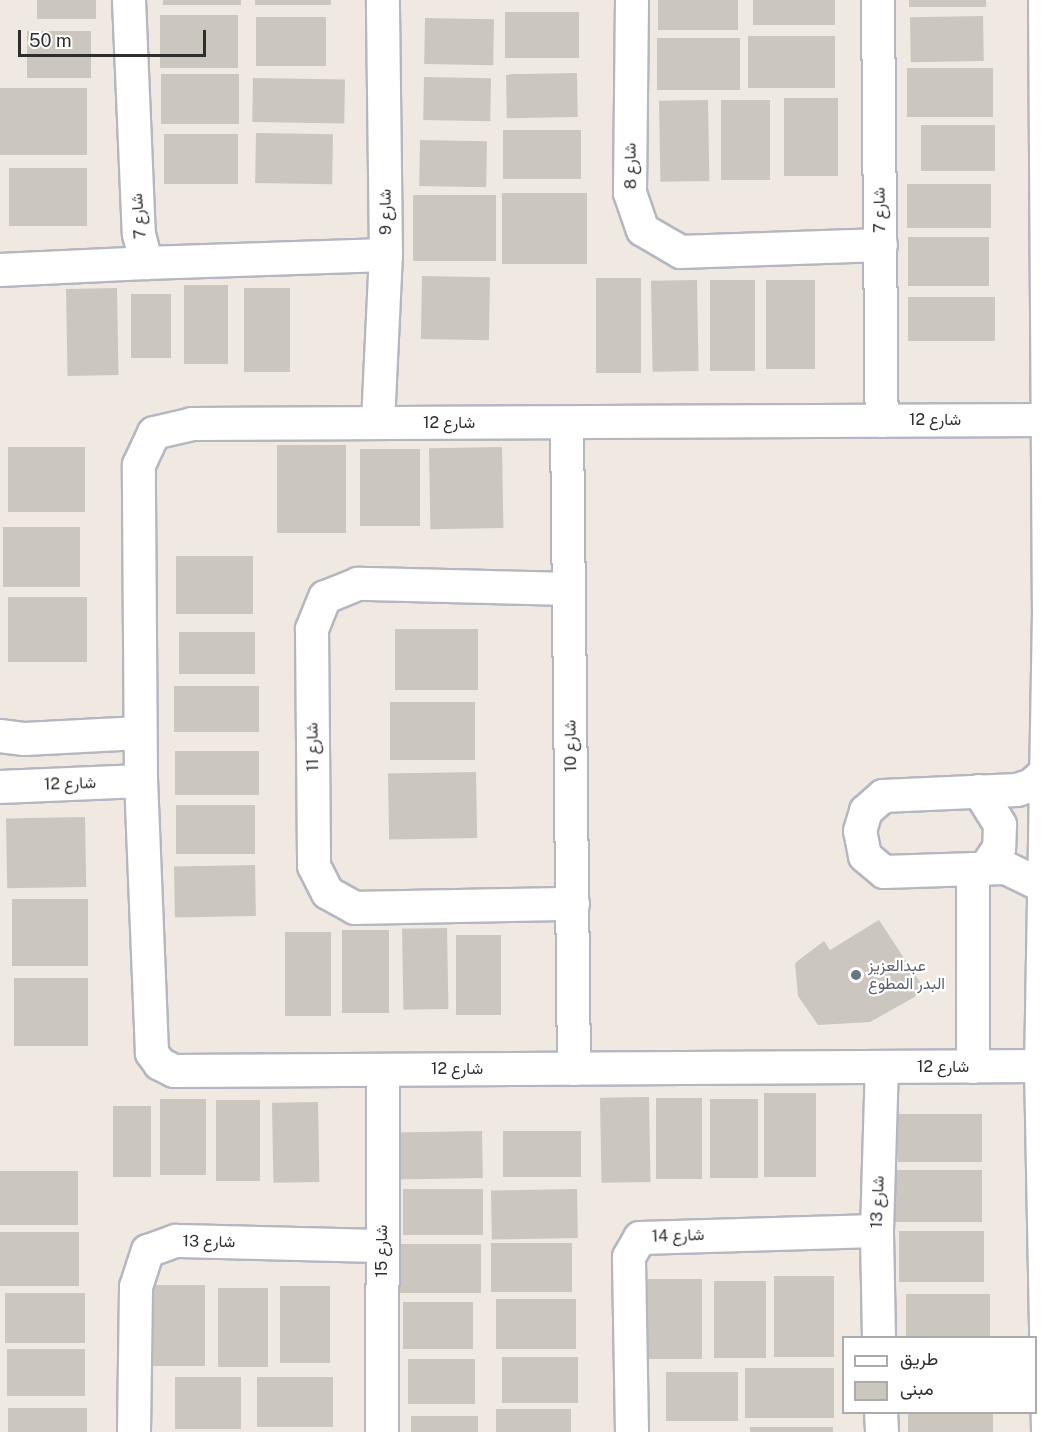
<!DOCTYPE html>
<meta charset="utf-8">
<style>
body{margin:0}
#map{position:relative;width:1055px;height:1432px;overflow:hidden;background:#efe9e1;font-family:"Public Sans",Vazirmatn,sans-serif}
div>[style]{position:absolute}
.building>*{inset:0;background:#cbc7bf;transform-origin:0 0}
.roads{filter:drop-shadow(2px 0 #b4b7c1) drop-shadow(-2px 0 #b4b7c1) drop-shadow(0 2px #b4b7c1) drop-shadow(0 -2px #b4b7c1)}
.minor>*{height:32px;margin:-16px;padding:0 16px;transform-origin:16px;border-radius:16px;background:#fff}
.dots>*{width:16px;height:16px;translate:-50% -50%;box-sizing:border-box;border:3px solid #fff;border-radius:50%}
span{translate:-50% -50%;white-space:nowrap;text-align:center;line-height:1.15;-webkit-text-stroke:4.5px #fff;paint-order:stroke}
.street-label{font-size:16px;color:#2e2e2e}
.worship-label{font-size:16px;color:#5b616d}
.left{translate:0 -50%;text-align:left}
.legend{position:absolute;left:842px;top:1336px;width:195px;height:78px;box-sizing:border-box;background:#fff;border:2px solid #ababab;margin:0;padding:8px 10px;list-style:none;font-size:18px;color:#2e2e2e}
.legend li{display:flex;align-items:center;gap:12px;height:30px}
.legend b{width:30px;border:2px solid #ababab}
.scale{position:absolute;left:18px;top:30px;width:188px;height:27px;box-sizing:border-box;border:3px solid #2e2e2e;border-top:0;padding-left:8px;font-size:18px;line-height:21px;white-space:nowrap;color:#2e2e2e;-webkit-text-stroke:4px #fff;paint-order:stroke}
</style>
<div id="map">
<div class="building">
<i style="left:37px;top:0;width:59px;height:19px"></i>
<i style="left:163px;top:0;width:78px;height:5px"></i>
<i style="left:255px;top:0;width:76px;height:5px"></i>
<i style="left:658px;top:0;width:80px;height:30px"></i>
<i style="left:753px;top:0;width:82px;height:25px"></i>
<i style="left:909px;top:0;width:77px;height:7px"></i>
<i style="left:505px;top:12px;width:74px;height:46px"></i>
<i style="left:238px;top:15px;width:53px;height:78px;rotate:90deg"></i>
<i style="left:983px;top:16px;width:45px;height:73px;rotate:89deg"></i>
<i style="left:256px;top:17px;width:70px;height:49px"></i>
<i style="left:425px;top:18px;width:69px;height:46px;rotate:1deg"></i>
<i style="left:91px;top:31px;width:47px;height:64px;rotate:90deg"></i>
<i style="left:835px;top:36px;width:52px;height:87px;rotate:90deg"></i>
<i style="left:657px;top:38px;width:83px;height:52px"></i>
<i style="left:907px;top:68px;width:86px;height:49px"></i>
<i style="left:577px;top:73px;width:44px;height:71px;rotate:89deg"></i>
<i style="left:239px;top:74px;width:50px;height:78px;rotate:90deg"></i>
<i style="left:424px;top:77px;width:67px;height:43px;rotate:1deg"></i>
<i style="left:253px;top:78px;width:92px;height:44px;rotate:1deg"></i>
<i style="left:87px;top:88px;width:67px;height:87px;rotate:90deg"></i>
<i style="left:784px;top:98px;width:54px;height:78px"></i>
<i style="left:708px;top:100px;width:81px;height:49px;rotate:89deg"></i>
<i style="left:721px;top:100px;width:49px;height:80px"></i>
<i style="left:995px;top:125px;width:46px;height:74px;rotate:90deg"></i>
<i style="left:581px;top:130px;width:49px;height:78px;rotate:90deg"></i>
<i style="left:256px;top:133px;width:77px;height:50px;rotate:1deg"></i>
<i style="left:238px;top:134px;width:50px;height:74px;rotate:90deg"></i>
<i style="left:420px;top:140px;width:67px;height:46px;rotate:1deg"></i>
<i style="left:9px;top:168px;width:78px;height:58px"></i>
<i style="left:907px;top:184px;width:84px;height:44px"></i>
<i style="left:502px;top:193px;width:85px;height:71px"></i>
<i style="left:413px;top:195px;width:83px;height:66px"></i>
<i style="left:989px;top:237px;width:49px;height:81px;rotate:90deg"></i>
<i style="left:422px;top:276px;width:68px;height:63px;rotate:1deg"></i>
<i style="left:596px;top:278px;width:45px;height:95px"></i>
<i style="left:697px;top:280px;width:91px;height:46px;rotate:89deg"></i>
<i style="left:710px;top:280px;width:45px;height:91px"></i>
<i style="left:766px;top:280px;width:49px;height:89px"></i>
<i style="left:184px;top:285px;width:44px;height:79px"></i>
<i style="left:117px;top:288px;width:87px;height:51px;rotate:89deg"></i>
<i style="left:244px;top:288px;width:46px;height:84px"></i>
<i style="left:131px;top:294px;width:40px;height:64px"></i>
<i style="left:908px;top:297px;width:87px;height:44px"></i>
<i style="left:277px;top:445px;width:69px;height:88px"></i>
<i style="left:8px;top:447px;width:77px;height:65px"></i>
<i style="left:502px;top:447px;width:81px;height:73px;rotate:89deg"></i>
<i style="left:420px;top:449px;width:77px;height:60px;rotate:90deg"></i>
<i style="left:3px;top:527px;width:77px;height:60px"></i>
<i style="left:176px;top:556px;width:77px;height:58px"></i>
<i style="left:8px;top:597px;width:79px;height:65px"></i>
<i style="left:395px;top:629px;width:83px;height:61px"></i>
<i style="left:179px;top:632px;width:76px;height:42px"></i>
<i style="left:174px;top:686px;width:85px;height:46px"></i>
<i style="left:390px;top:702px;width:85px;height:58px"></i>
<i style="left:175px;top:751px;width:84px;height:44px"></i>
<i style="left:476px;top:772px;width:66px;height:88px;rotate:89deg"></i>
<i style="left:176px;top:805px;width:79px;height:49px"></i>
<i style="left:85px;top:817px;width:70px;height:79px;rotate:89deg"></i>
<i style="left:255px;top:865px;width:51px;height:81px;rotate:89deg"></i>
<i style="left:12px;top:899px;width:76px;height:67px"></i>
<i style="clip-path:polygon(879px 920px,923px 987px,920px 994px,870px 1022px,818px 1025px,798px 996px,795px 963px,824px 941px,830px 950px)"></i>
<i style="left:447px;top:928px;width:81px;height:45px;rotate:89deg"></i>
<i style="left:342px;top:930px;width:47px;height:83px"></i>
<i style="left:285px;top:932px;width:46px;height:84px"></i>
<i style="left:456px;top:935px;width:45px;height:80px"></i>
<i style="left:14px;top:978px;width:74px;height:68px"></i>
<i style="left:764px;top:1093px;width:52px;height:84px"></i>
<i style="left:649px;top:1097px;width:85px;height:49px;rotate:89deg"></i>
<i style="left:656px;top:1098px;width:46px;height:81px"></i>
<i style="left:160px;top:1099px;width:46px;height:76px"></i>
<i style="left:710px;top:1099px;width:48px;height:79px"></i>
<i style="left:216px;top:1100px;width:44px;height:81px"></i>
<i style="left:318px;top:1102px;width:80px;height:46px;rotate:89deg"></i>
<i style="left:113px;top:1106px;width:38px;height:71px"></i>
<i style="left:898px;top:1114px;width:84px;height:48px"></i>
<i style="left:482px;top:1131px;width:47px;height:86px;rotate:89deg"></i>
<i style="left:581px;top:1131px;width:46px;height:78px;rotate:90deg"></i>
<i style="left:895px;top:1170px;width:87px;height:52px"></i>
<i style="left:0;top:1171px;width:78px;height:54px"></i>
<i style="left:403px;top:1189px;width:80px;height:46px"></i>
<i style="left:577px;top:1189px;width:49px;height:86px;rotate:89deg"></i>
<i style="left:984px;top:1231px;width:51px;height:85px;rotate:90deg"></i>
<i style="left:79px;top:1232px;width:54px;height:79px;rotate:90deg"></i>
<i style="left:572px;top:1243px;width:49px;height:81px;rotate:90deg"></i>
<i style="left:399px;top:1244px;width:82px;height:49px"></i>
<i style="left:834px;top:1276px;width:81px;height:60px;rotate:90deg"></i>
<i style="left:648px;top:1279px;width:54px;height:80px"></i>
<i style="left:714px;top:1281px;width:52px;height:77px"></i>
<i style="left:152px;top:1285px;width:53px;height:81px"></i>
<i style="left:280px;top:1286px;width:50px;height:77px"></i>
<i style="left:218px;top:1288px;width:50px;height:79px"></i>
<i style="left:85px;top:1293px;width:50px;height:80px;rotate:90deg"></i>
<i style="left:906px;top:1294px;width:84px;height:44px"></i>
<i style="left:576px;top:1299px;width:50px;height:80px;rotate:90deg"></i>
<i style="left:473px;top:1302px;width:47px;height:70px;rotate:90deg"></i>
<i style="left:85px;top:1349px;width:47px;height:78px;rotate:90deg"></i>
<i style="left:502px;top:1357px;width:76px;height:46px"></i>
<i style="left:408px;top:1359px;width:67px;height:45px"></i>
<i style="left:834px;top:1368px;width:50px;height:89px;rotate:90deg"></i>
<i style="left:666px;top:1372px;width:72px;height:49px"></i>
<i style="left:175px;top:1377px;width:66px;height:52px"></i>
<i style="left:257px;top:1377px;width:76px;height:50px"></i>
<i style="left:8px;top:1408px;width:79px;height:24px"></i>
<i style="left:496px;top:1409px;width:75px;height:23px"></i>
<i style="left:908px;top:1412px;width:85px;height:20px"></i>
<i style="left:411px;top:1416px;width:67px;height:16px"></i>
<i style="left:750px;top:1427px;width:83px;height:5px"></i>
</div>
<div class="roads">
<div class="minor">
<i style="left:129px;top:0;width:234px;rotate:87.6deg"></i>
<i style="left:139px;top:234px;width:30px;rotate:76deg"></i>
<i style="left:146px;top:263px;width:240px;rotate:-1.9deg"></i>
<i style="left:632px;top:0;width:193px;rotate:90.6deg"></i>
<i style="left:630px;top:193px;width:39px;rotate:71deg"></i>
<i style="left:643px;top:230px;width:44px;rotate:30.1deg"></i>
<i style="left:681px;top:252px;width:200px;rotate:-2deg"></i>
<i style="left:878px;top:0;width:421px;rotate:89.5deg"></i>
<i style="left:1045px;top:0;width:612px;rotate:89.63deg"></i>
<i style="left:1049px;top:612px;width:454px;rotate:91deg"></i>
<i style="left:1041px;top:1066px;width:366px;rotate:88.9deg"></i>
<i style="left:0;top:270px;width:146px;rotate:-2.7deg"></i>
<i style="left:378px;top:423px;width:168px;rotate:-87.3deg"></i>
<i style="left:386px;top:255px;width:255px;rotate:-90.7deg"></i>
<i style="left:567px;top:423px;width:646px;rotate:89.38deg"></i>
<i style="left:569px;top:589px;width:211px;rotate:-178.6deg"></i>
<i style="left:358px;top:584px;width:35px;rotate:158deg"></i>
<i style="left:325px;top:597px;width:35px;rotate:112deg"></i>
<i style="left:312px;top:629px;width:237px;rotate:89.5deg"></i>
<i style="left:314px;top:866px;width:30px;rotate:63deg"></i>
<i style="left:328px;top:893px;width:31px;rotate:29deg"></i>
<i style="left:355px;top:908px;width:218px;rotate:-1.1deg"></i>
<i style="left:0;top:736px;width:25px;rotate:7deg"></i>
<i style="left:25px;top:739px;width:115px;rotate:-3deg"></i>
<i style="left:0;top:787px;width:141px;rotate:-2.4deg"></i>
<i style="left:979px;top:791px;width:40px;rotate:58deg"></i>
<i style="left:1000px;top:825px;width:23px;rotate:92deg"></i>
<i style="left:999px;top:848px;width:25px;rotate:124deg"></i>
<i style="left:973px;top:869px;width:198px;rotate:90deg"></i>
<i style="left:1043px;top:886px;width:41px;rotate:-154.1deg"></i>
<i style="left:1006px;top:868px;width:122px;rotate:178.1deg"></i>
<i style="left:884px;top:872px;width:25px;rotate:-140deg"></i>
<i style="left:865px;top:856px;width:25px;rotate:-101deg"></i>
<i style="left:860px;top:831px;width:21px;rotate:-73deg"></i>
<i style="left:866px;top:811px;width:23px;rotate:-41deg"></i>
<i style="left:883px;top:796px;width:134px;rotate:-2.6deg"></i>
<i style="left:1017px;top:790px;width:16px;rotate:-18deg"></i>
<i style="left:1032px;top:785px;width:19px;rotate:-43deg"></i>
<i style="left:1041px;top:1066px;width:867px;rotate:179.67deg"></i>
<i style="left:174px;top:1071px;width:16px;rotate:-153deg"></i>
<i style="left:160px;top:1064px;width:14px;rotate:-126deg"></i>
<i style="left:152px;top:1053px;width:272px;rotate:-92.3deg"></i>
<i style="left:141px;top:781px;width:316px;rotate:-90.4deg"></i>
<i style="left:139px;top:465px;width:35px;rotate:-65deg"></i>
<i style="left:154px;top:433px;width:39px;rotate:-13deg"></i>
<i style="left:192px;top:424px;width:855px;rotate:-0.27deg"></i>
<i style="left:879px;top:1338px;width:107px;rotate:-91.1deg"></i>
<i style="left:877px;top:1231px;width:164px;rotate:-88.3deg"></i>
<i style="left:881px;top:1412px;width:20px;rotate:87deg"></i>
<i style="left:134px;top:1432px;width:145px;rotate:-89.2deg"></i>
<i style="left:136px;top:1287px;width:38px;rotate:-72deg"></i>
<i style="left:148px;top:1251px;width:30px;rotate:-20deg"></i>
<i style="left:176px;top:1241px;width:206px;rotate:1.4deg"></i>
<i style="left:382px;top:1432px;width:362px;rotate:-89.8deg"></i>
<i style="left:632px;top:1432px;width:175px;rotate:-91deg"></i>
<i style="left:629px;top:1257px;width:22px;rotate:-60deg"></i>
<i style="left:640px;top:1238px;width:237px;rotate:-1.7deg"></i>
</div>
</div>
<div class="dots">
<i style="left:856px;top:975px;background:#6b7280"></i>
</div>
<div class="street-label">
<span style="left:631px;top:166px;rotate:-91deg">شارع 8</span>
<span style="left:880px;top:210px;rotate:-91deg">شارع 7</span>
<span style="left:386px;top:212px;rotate:-91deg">شارع 9</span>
<span style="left:139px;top:216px;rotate:-95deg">شارع 7</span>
<span style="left:935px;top:420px">شارع 12</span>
<span style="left:449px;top:423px">شارع 12</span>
<span style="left:571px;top:746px;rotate:-91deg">شارع 10</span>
<span style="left:313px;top:747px;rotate:-91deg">شارع 11</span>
<span style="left:70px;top:784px;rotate:-2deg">شارع 12</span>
<span style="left:943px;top:1067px">شارع 12</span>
<span style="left:457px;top:1069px">شارع 12</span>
<span style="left:878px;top:1202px;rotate:-88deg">شارع 13</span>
<span style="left:678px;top:1236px;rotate:-2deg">شارع 14</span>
<span style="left:209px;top:1242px;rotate:1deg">شارع 13</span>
<span style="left:382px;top:1251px;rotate:-90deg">شارع 15</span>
</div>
<div class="worship-label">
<span class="left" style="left:868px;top:975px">عبدالعزيز<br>البدر المطوع</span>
</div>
<ul class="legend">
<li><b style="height:8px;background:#fff"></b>طريق</li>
<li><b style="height:16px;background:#cbc7bf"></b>مبنى</li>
</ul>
<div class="scale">50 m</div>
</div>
